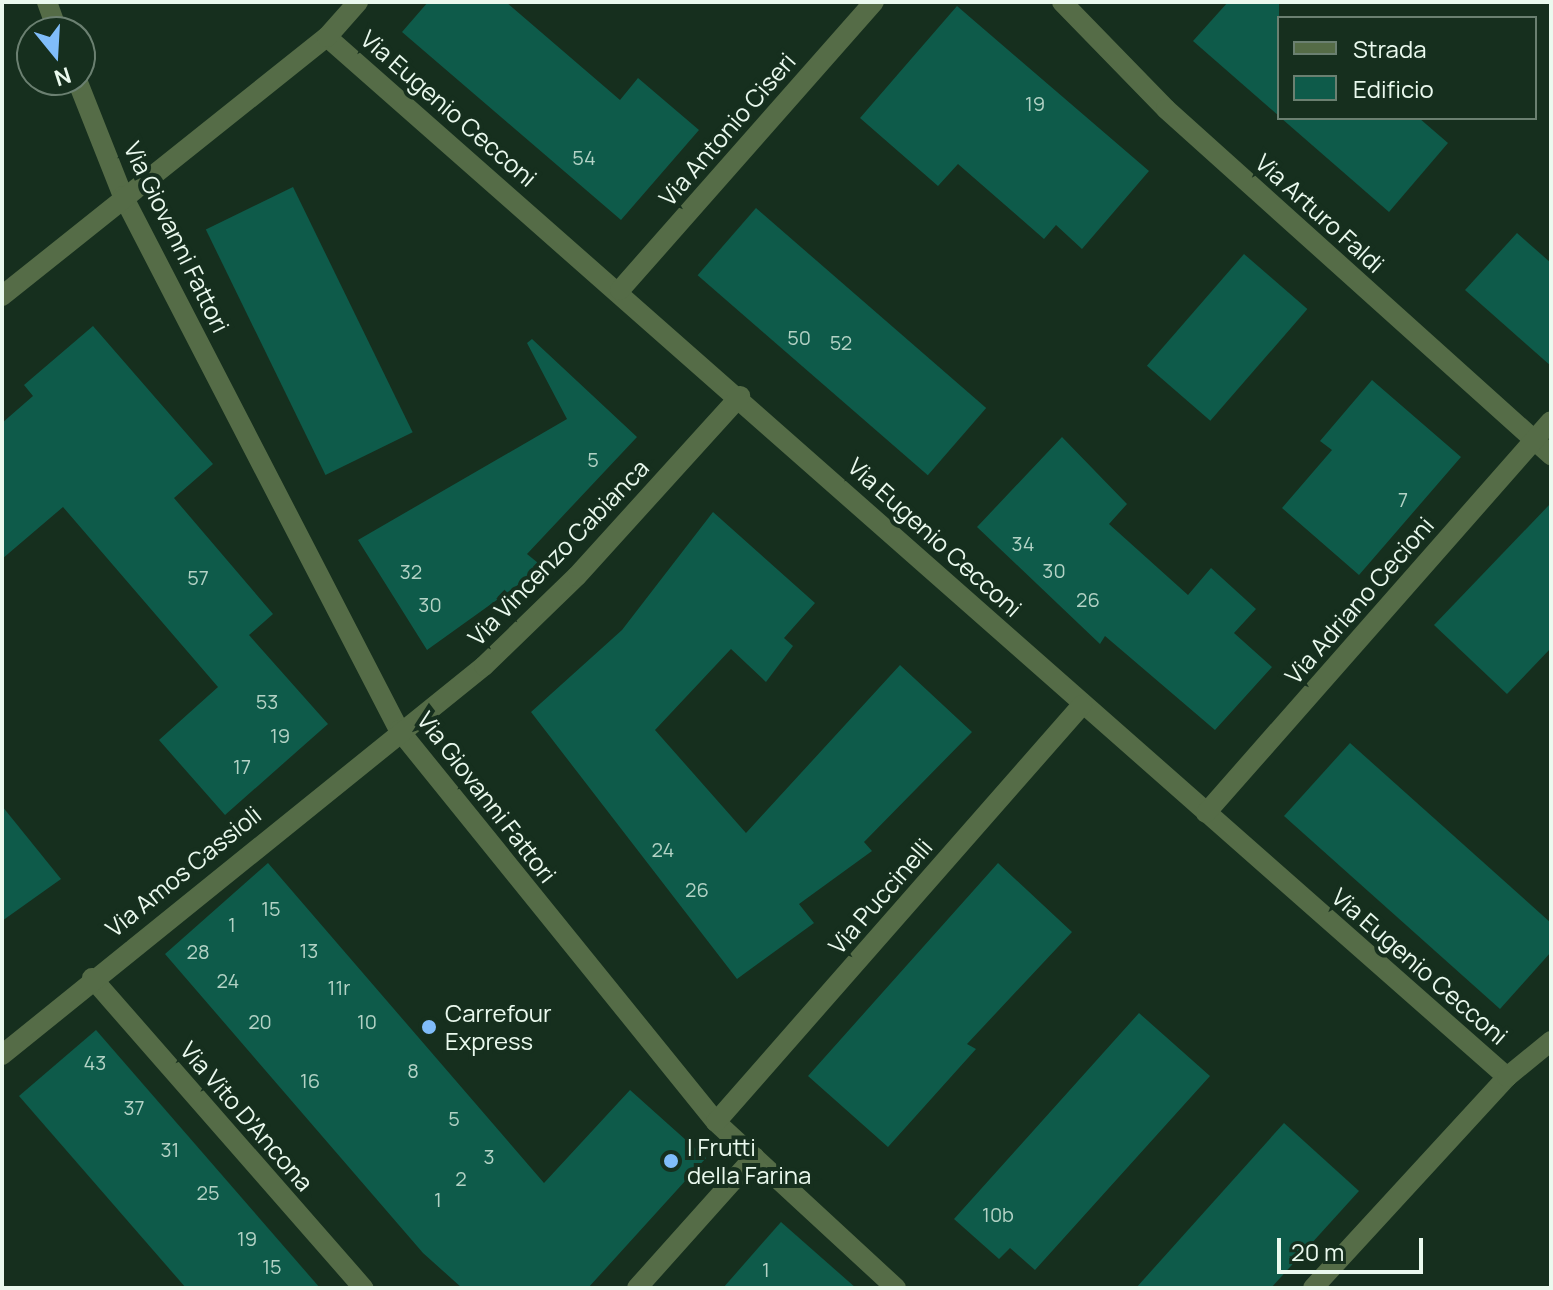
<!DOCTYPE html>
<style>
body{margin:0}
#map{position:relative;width:1553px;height:1290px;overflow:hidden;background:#162f1e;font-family:Manrope,sans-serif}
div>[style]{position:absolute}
.building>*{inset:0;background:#0e5b4a;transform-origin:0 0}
.minor>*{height:20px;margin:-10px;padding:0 10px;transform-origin:10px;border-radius:10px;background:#556c47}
.dots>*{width:22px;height:22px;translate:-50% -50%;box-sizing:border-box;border:4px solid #162f1e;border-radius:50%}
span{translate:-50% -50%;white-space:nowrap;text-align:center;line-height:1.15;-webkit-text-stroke:8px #162f1e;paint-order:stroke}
.number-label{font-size:20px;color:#b3d2c5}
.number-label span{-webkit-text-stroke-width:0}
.street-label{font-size:24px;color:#eaf9ee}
.poi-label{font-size:24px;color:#eaf9ee}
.left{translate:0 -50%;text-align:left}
.frame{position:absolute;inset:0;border:4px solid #eaf9ee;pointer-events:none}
.legend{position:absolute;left:1277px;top:16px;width:260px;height:104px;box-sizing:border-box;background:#162f1e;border:2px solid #6b8071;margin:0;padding:10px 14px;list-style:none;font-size:24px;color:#eaf9ee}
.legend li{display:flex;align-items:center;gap:16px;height:40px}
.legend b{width:40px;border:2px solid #6b8071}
.north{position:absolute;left:16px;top:16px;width:80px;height:80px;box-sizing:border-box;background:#162f1e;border:2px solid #6b8071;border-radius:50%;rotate:162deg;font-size:22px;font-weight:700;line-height:32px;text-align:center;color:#eaf9ee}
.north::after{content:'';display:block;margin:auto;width:28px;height:36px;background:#80bdfa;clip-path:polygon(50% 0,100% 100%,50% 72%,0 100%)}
.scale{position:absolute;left:1277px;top:1238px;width:146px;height:36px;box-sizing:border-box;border:4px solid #eaf9ee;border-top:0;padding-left:10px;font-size:24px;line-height:28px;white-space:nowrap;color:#eaf9ee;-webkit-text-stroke:6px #162f1e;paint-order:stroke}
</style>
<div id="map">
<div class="building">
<i style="clip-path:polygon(428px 2px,506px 2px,620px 100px,638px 78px,699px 130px,621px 220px,402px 32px)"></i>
<i style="clip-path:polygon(1228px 2px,1279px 2px,1279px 116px,1193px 41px)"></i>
<i style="clip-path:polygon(957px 6px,1149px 171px,1082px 249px,1056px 225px,1044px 239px,958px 164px,938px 186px,860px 118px)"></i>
<i style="clip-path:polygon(1281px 118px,1419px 118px,1448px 143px,1389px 212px)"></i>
<i style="left:293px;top:187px;width:273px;height:97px;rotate:64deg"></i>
<i style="left:756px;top:208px;width:305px;height:89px;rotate:41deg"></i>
<i style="clip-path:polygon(1517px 233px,1551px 263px,1551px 366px,1465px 290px)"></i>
<i style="left:1244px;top:254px;width:84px;height:148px;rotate:41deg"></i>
<i style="clip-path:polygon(93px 326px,213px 464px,174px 498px,273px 614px,249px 635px,328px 724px,225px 815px,159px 740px,218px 687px,63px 507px,2px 559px,2px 423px,33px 396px,24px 385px)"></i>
<i style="clip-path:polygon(532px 339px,637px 437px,527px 554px,543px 567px,427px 650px,358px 540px,567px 419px,527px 343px)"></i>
<i style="clip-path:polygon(1372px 380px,1461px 457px,1359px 575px,1282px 508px,1332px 450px,1320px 441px)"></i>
<i style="clip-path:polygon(1062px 437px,1127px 504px,1109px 524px,1188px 595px,1211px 568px,1256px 609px,1234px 633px,1272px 667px,1215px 730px,1105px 636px,1100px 644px,977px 527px)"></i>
<i style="clip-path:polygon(1551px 503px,1551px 648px,1507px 694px,1434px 625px)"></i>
<i style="clip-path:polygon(713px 512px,815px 603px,784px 638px,793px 646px,766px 682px,731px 649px,655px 730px,746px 833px,900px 665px,972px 732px,864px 842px,872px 851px,799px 904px,814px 923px,737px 979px,531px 712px,622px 630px)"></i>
<i style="clip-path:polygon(1350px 743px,1551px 923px,1551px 952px,1500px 1009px,1284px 816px)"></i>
<i style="clip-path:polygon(2px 806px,61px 879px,2px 921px)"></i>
<i style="clip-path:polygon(268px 863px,544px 1183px,630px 1090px,706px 1158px,588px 1288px,462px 1288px,423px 1253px,165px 954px)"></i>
<i style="clip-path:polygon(998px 863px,1072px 932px,967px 1044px,976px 1049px,888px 1147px,808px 1076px)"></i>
<i style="clip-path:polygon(1139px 1013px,1210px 1076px,1035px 1270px,1010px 1248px,999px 1259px,954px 1219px)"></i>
<i style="clip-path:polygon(96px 1030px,320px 1288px,186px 1288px,19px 1096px)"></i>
<i style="clip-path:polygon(1284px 1123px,1359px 1191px,1271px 1288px,1136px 1288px)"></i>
<i style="clip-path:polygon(781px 1222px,856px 1288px,723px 1288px)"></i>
</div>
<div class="minor">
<i style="left:47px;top:2px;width:32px;rotate:70deg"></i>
<i style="left:1062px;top:2px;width:149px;rotate:45.8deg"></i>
<i style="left:1166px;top:109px;width:518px;rotate:41.95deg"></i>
<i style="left:327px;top:37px;width:1573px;rotate:41.39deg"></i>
<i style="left:77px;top:80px;width:125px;rotate:68.4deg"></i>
<i style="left:123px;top:196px;width:601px;rotate:62.67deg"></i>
<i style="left:399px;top:730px;width:504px;rotate:51.04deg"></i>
<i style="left:716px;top:1122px;width:245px;rotate:42.7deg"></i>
<i style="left:620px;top:290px;width:384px;rotate:-48.6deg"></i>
<i style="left:2px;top:296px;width:416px;rotate:-38.6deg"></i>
<i style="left:327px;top:37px;width:47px;rotate:-48.5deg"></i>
<i style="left:1206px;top:813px;width:522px;rotate:-48.65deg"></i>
<i style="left:92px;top:978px;width:412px;rotate:48.8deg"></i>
<i style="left:2px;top:1055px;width:619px;rotate:-38.91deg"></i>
<i style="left:484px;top:666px;width:129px;rotate:-44.1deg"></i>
<i style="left:577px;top:576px;width:243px;rotate:-47.8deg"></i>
<i style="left:716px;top:1122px;width:555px;rotate:-48.73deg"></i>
<i style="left:637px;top:1288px;width:176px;rotate:-48.2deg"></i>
<i style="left:1313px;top:1288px;width:287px;rotate:-47.4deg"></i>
<i style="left:1507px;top:1077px;width:57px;rotate:-39.3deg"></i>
</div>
<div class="dots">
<i style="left:429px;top:1027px;background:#80bdfa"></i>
<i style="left:671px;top:1161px;background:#80bdfa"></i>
</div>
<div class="number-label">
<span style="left:1035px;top:103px">19</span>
<span style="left:584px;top:157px">54</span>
<span style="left:799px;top:337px">50</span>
<span style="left:841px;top:342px">52</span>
<span style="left:593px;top:459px">5</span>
<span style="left:1403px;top:499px">7</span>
<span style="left:1023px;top:543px">34</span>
<span style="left:1054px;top:570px">30</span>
<span style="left:411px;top:571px">32</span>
<span style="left:198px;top:577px">57</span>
<span style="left:1088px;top:599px">26</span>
<span style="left:430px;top:604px">30</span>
<span style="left:267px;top:701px">53</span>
<span style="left:280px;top:735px">19</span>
<span style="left:242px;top:766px">17</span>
<span style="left:663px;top:849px">24</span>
<span style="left:697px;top:889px">26</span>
<span style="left:271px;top:908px">15</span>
<span style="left:232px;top:924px">1</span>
<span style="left:309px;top:950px">13</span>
<span style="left:198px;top:951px">28</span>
<span style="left:228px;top:980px">24</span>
<span style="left:339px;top:987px">11r</span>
<span style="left:260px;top:1021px">20</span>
<span style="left:367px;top:1021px">10</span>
<span style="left:95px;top:1062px">43</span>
<span style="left:413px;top:1070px">8</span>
<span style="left:310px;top:1080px">16</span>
<span style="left:134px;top:1107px">37</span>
<span style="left:454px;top:1118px">5</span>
<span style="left:170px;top:1149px">31</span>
<span style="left:489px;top:1156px">3</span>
<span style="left:461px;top:1178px">2</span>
<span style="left:208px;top:1192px">25</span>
<span style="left:438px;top:1199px">1</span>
<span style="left:998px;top:1214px">10b</span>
<span style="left:247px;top:1238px">19</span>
<span style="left:272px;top:1266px">15</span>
<span style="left:766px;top:1269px">1</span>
</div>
<div class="street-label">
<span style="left:449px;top:108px;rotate:41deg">Via Eugenio Cecconi</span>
<span style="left:727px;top:129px;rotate:-49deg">Via Antonio Ciseri</span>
<span style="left:1320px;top:213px;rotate:42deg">Via Arturo Faldi</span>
<span style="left:177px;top:237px;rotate:64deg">Via Giovanni Fattori</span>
<span style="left:935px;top:537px;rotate:42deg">Via Eugenio Cecconi</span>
<span style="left:558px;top:552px;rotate:-46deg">Via Vincenzo Cabianca</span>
<span style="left:1359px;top:600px;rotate:-49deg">Via Adriano Cecioni</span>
<span style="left:487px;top:797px;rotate:52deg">Via Giovanni Fattori</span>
<span style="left:183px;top:871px;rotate:-39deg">Via Amos Cassioli</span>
<span style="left:880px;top:896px;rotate:-49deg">Via Puccinelli</span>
<span style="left:1420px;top:966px;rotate:41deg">Via Eugenio Cecconi</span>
<span style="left:247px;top:1116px;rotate:49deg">Via Vito D'Ancona</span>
</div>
<div class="poi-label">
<span class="left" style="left:445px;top:1027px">Carrefour<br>Express</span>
<span class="left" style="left:687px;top:1161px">I Frutti<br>della Farina</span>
</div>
<div class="frame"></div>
<ul class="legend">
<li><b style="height:10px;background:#556c47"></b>Strada</li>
<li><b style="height:22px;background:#0e5b4a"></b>Edificio</li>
</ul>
<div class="north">N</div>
<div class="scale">20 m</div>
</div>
